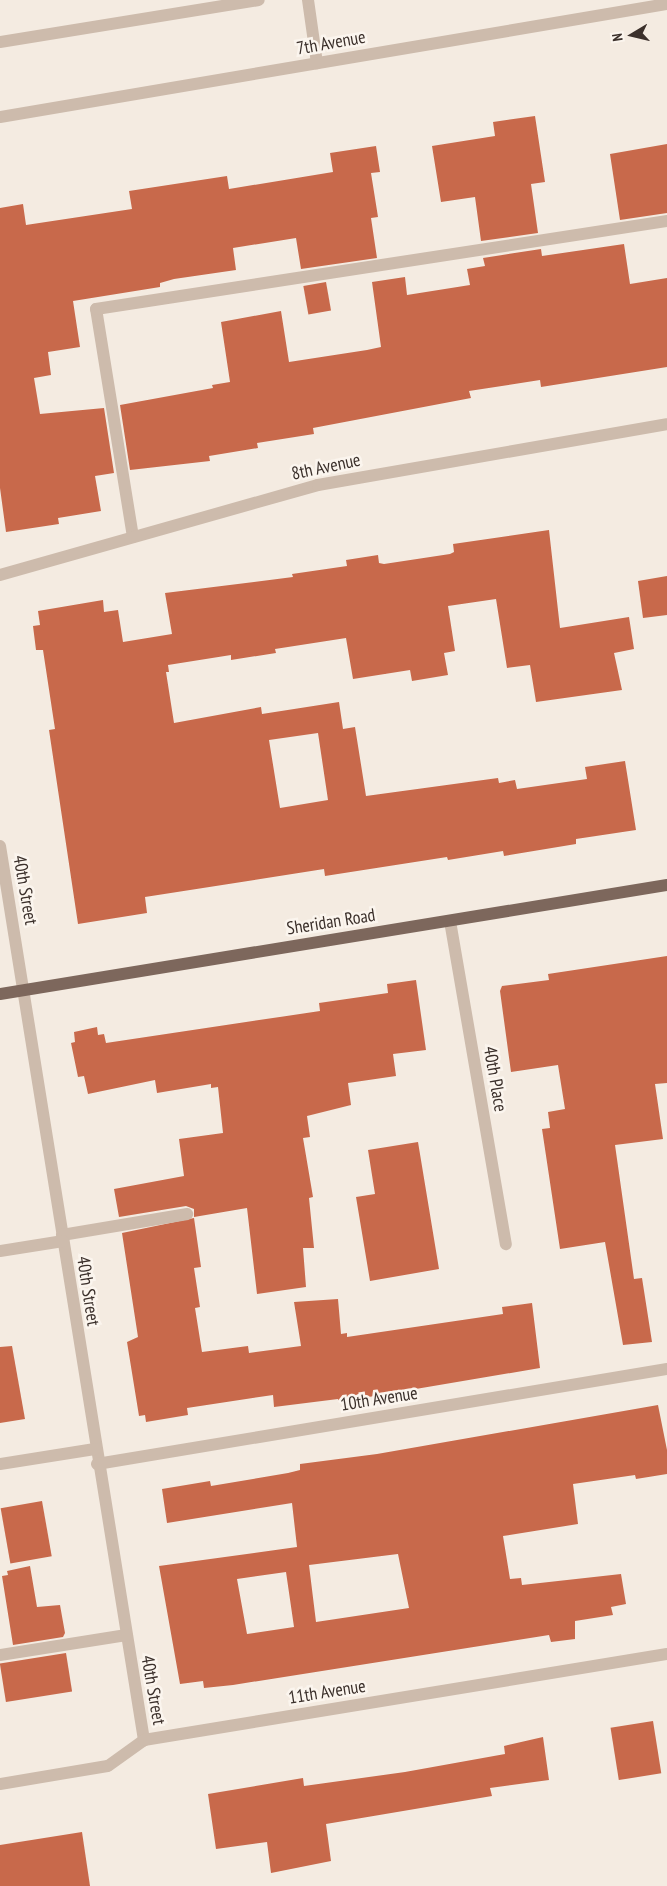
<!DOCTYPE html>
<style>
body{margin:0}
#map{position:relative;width:667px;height:1886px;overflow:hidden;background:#f4ebe1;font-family:"PT Sans Narrow",sans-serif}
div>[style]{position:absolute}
.building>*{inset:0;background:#c8694b;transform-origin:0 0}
.minor>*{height:12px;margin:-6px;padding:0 6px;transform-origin:6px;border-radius:6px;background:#cdbbac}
.major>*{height:12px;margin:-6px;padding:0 6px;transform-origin:6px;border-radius:6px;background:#7d675c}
span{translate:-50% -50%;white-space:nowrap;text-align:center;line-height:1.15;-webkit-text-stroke:5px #fbf5ee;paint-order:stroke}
.street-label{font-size:18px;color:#3b302b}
.north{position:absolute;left:607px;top:10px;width:50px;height:50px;-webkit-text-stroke:4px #fbf5ee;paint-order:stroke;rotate:261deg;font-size:14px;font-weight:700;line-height:20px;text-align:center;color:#3b302b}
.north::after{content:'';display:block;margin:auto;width:18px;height:22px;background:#3b302b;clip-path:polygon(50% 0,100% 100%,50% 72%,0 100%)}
</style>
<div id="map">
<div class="building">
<i style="clip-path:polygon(535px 116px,545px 182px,531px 184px,538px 233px,481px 241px,475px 197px,441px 202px,432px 146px,495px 136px,493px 122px)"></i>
<i style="clip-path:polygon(667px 144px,667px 213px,620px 220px,610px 154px)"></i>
<i style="clip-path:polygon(376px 146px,380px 172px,371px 173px,378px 217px,371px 218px,377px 258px,301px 269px,296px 238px,233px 248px,236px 270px,174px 279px,160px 283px,160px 287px,73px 301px,80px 347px,48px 352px,51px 375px,34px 378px,40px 414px,104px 408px,114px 473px,95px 476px,101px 511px,58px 518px,59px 524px,6px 532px,0 488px,0 208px,23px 204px,26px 225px,132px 209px,129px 191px,227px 176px,229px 189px,333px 172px,330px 153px)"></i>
<i style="clip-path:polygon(624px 244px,630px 284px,667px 278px,667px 367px,541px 387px,540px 380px,469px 391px,471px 398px,313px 428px,314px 434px,257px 443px,258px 448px,209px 456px,210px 461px,130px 470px,120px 405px,213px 388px,212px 385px,230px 382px,221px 322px,281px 311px,289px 362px,367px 350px,381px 347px,372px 282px,405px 277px,407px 295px,470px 285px,467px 269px,485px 266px,483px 258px,541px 249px,542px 256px)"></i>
<i style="left:326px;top:282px;width:29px;height:23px;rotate:80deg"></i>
<i style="clip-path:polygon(evenodd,549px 530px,560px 628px,629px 617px,634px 649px,614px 653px,622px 690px,536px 702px,530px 665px,507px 668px,496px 599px,448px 606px,455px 651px,444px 653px,448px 675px,412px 681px,410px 670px,353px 679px,346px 638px,275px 649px,276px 653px,231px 660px,231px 655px,168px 665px,169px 672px,166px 672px,174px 723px,261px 707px,262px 714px,339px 702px,343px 729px,355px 727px,366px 796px,498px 778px,499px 783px,515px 780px,517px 789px,587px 779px,585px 767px,625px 761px,636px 830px,576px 839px,576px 844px,504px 856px,503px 851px,448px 860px,447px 857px,325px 876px,324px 869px,145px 897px,147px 913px,78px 924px,49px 730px,55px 729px,43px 650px,36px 650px,33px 626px,40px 625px,38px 611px,103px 600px,104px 612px,118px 610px,123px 642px,172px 634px,165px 593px,293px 577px,292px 574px,347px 566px,346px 560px,378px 555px,379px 563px,384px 564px,450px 554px,454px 552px,453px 544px,549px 530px,318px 733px,328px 800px,280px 808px,269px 740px,318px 733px)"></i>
<i style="clip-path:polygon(667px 576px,667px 615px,643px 618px,638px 581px)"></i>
<i style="clip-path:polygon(667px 956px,667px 1083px,655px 1084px,663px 1139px,615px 1145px,634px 1279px,642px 1278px,652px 1342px,623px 1345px,605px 1242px,560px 1249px,542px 1129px,550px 1128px,548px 1112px,565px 1109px,558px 1065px,511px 1072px,500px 991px,502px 986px,549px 980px,548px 974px)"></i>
<i style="clip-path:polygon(416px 980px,426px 1050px,393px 1054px,396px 1076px,348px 1083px,351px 1105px,307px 1116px,310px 1137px,303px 1138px,313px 1197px,309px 1198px,314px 1248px,303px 1248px,306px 1287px,257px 1294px,247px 1208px,194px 1217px,194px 1209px,186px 1206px,119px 1217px,114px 1189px,184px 1176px,179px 1139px,223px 1133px,218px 1087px,211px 1088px,211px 1084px,157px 1093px,155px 1080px,88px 1094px,84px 1076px,78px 1077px,71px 1043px,75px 1042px,74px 1032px,97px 1027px,98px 1035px,104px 1034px,106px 1043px,320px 1011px,319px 1003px,388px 993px,387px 984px)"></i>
<i style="clip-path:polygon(418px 1142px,439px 1269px,370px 1281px,356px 1197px,375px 1194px,368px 1150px)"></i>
<i style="clip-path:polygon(194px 1218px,201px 1267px,194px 1268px,200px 1307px,195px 1308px,202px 1352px,248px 1346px,249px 1353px,301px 1346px,294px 1302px,338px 1299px,341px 1334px,347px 1333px,347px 1337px,503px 1314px,502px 1307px,532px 1303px,540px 1368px,339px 1402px,338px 1399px,274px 1407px,273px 1395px,187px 1408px,188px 1415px,146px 1422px,145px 1415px,139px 1416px,127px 1342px,138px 1337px,122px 1233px)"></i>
<i style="clip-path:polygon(12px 1346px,25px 1419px,0 1423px,0 1347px)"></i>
<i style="clip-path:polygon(evenodd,658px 1405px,667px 1450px,667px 1474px,636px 1479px,635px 1475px,573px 1484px,578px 1524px,503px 1536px,510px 1579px,521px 1578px,522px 1585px,621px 1574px,626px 1604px,611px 1607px,613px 1615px,575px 1621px,575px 1639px,551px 1642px,549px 1635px,233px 1685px,204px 1688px,203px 1681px,180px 1684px,159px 1566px,297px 1547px,292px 1503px,167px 1523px,162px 1489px,210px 1481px,211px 1486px,288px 1473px,300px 1470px,300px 1464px,377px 1454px,658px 1405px,398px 1554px,409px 1608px,316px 1622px,309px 1565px,398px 1554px,658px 1405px,286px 1572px,294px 1627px,247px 1634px,237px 1579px,286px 1572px)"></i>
<i style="left:42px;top:1501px;width:56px;height:42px;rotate:80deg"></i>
<i style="clip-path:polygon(30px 1566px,37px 1607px,60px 1605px,65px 1633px,63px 1637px,13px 1645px,2px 1576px,8px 1575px,7px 1571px)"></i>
<i style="left:66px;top:1653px;width:39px;height:67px;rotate:81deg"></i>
<i style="left:653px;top:1721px;width:53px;height:43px;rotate:81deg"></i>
<i style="clip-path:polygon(543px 1737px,549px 1780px,490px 1788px,492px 1796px,326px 1824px,331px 1861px,271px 1873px,267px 1842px,216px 1849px,208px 1794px,303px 1778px,304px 1786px,405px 1772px,505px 1754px,504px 1746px)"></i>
<i style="clip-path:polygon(82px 1832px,90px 1886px,0 1886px,0 1845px)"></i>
</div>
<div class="minor">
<i style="left:308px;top:0;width:64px;rotate:81.9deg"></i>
<i style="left:0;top:42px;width:262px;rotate:-9.2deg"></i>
<i style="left:0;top:117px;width:677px;rotate:-9.62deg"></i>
<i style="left:133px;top:537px;width:231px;rotate:-99.2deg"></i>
<i style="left:96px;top:309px;width:578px;rotate:-8.76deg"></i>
<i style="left:0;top:575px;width:330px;rotate:-15.8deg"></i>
<i style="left:318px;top:485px;width:354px;rotate:-9.9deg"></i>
<i style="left:0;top:846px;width:906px;rotate:80.85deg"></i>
<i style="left:450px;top:921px;width:328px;rotate:80.2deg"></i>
<i style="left:62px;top:1235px;width:127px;rotate:-9.5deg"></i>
<i style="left:0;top:1251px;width:64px;rotate:-9deg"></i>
<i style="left:0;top:1464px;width:96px;rotate:-9deg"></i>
<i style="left:97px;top:1464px;width:578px;rotate:-9.46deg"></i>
<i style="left:0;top:1655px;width:128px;rotate:-9deg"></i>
<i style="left:0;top:1784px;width:109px;rotate:-9.5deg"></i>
<i style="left:108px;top:1766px;width:44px;rotate:-35.8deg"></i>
<i style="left:144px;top:1740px;width:530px;rotate:-9.34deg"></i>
</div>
<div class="major">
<i style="left:0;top:994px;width:676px;rotate:-9.28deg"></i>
</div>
<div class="street-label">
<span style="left:331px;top:43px;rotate:-10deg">7th Avenue</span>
<span style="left:326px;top:467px;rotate:-12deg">8th Avenue</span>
<span style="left:25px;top:890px;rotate:80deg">40th Street</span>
<span style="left:331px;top:922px;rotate:-9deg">Sheridan Road</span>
<span style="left:495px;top:1079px;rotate:80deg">40th Place</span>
<span style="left:88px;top:1291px;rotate:81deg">40th Street</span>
<span style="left:379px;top:1399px;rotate:-9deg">10th Avenue</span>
<span style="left:153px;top:1690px;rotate:80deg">40th Street</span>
<span style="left:327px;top:1692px;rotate:-9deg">11th Avenue</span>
</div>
<div class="north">N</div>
</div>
